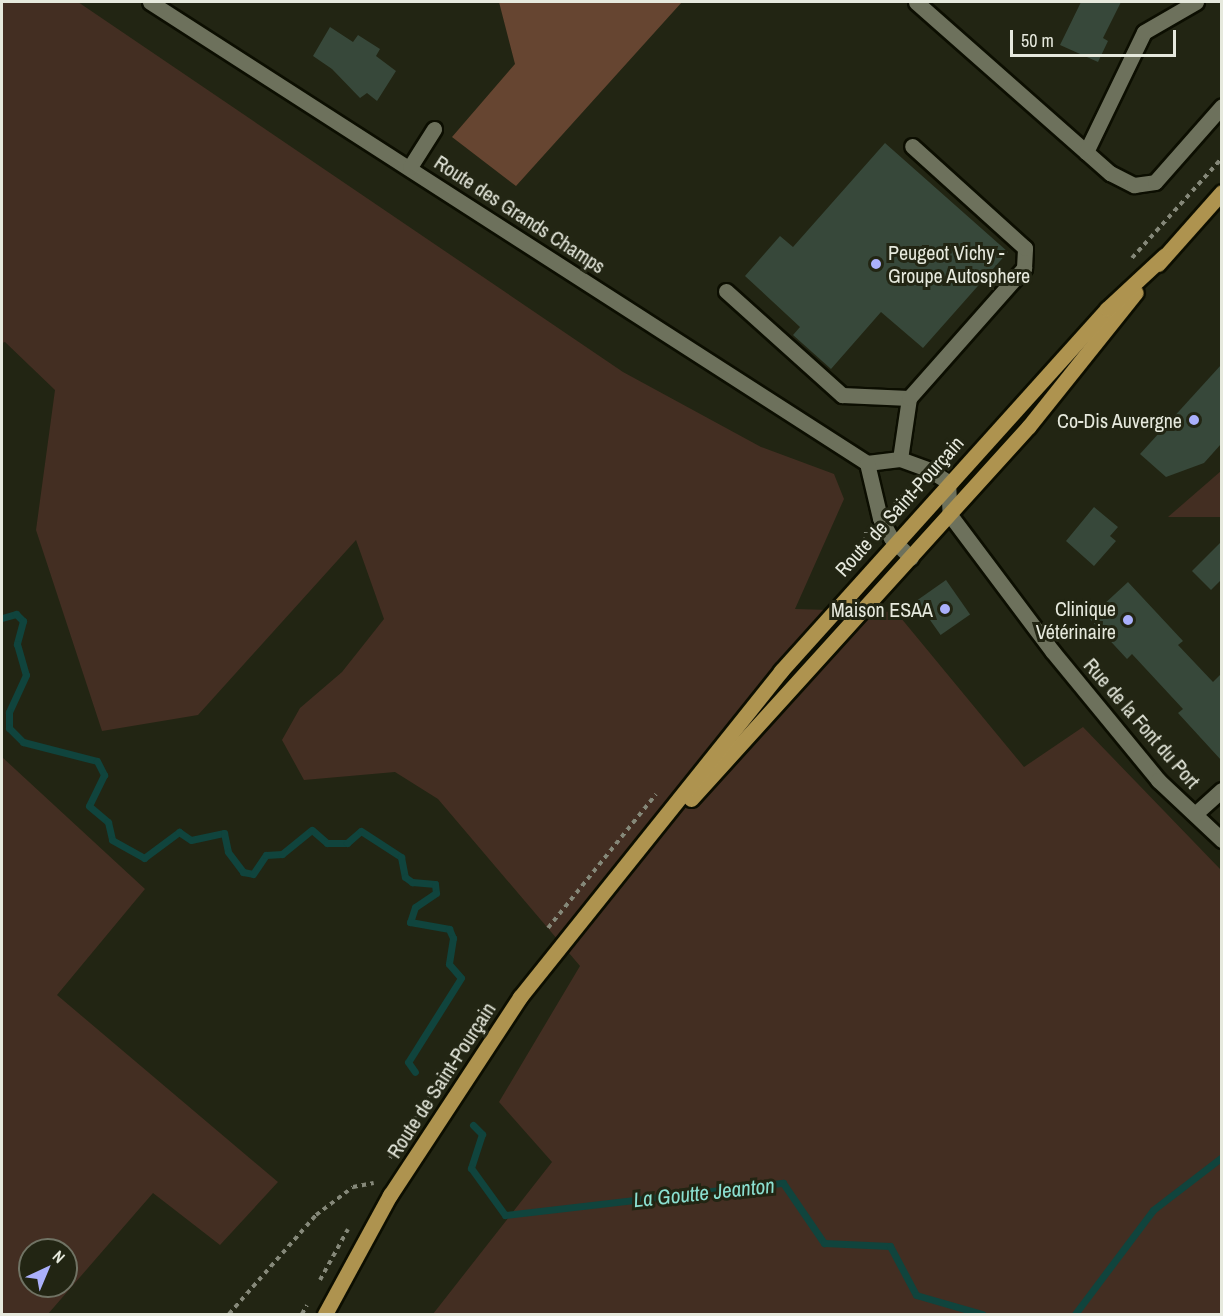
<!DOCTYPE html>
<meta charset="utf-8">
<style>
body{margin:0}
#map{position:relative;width:1223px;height:1316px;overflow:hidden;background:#222513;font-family:"Archivo Narrow",sans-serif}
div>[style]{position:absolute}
.green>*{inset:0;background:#432e22}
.forest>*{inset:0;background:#664531}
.stream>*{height:7px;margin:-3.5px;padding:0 3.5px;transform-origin:3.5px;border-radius:3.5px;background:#10443d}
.building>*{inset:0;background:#37483a;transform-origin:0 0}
.path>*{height:4px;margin-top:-2px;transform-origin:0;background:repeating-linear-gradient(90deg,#858879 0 4.5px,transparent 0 9px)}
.roads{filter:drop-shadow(2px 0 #0c0e01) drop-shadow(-2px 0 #0c0e01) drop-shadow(0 2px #0c0e01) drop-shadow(0 -2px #0c0e01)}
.minor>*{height:15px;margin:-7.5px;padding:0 7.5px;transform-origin:7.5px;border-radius:7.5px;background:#6d715c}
.major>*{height:15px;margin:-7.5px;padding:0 7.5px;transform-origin:7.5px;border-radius:7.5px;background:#ae934f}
.dots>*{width:16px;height:16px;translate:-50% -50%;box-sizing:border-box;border:3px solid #222513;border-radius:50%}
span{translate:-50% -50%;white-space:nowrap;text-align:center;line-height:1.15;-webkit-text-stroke:6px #222513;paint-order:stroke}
.street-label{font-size:20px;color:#e6e9dd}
.poi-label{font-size:20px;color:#e6e9dd}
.left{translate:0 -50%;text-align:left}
.right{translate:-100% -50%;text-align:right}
.water-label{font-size:21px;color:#8be0d1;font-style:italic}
.frame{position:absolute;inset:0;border:3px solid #e6e9dd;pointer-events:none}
.north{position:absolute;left:18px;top:1238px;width:60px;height:60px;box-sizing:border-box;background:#222513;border:2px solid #707364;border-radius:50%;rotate:44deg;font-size:16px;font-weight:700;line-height:24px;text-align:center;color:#e6e9dd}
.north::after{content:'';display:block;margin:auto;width:21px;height:27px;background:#aab0fb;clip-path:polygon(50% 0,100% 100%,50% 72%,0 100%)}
.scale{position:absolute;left:1010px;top:30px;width:166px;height:27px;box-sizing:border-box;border:3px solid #e6e9dd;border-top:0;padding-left:8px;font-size:18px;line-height:21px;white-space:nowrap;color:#e6e9dd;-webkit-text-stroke:4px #222513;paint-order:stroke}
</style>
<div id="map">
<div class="green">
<i style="clip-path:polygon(2px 2px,78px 2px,623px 372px,761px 447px,834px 474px,844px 499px,795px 609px,896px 612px,1024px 767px,1083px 727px,1221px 870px,1221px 1314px,433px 1314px,552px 1162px,499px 1102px,580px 966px,438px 799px,395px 772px,304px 780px,282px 740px,300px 708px,342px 672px,384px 619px,356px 540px,198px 715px,102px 731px,36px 530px,55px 390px,5px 342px,2px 343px)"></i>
<i style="clip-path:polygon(1221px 471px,1221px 517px,1168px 517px)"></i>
<i style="clip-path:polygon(evenodd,2px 757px,145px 889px,57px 995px,278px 1182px,220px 1245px,153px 1193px,48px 1314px,2px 1314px,2px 757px,30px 1250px,66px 1250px,66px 1286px,30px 1286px,30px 1250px)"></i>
</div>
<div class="forest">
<i style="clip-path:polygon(499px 2px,682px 2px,516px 186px,452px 137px,515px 64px)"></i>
</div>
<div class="stream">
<i style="left:2px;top:618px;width:15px;rotate:-16deg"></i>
<i style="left:16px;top:614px;width:10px;rotate:45deg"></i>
<i style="left:23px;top:621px;width:24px;rotate:105deg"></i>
<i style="left:17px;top:644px;width:32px;rotate:74deg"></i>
<i style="left:26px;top:675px;width:41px;rotate:114.7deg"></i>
<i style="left:9px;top:712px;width:16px;rotate:90deg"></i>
<i style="left:9px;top:728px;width:20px;rotate:45deg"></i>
<i style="left:23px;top:742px;width:76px;rotate:14.4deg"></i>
<i style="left:97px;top:761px;width:16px;rotate:63deg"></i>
<i style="left:104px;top:775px;width:34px;rotate:116deg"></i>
<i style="left:89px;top:806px;width:25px;rotate:40deg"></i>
<i style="left:108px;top:822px;width:18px;rotate:77deg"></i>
<i style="left:112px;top:840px;width:37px;rotate:29deg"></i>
<i style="left:144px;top:858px;width:44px;rotate:-36.6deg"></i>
<i style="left:179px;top:832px;width:14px;rotate:34deg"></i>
<i style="left:191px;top:840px;width:34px;rotate:-12deg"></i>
<i style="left:224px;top:833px;width:19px;rotate:78deg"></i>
<i style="left:228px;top:852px;width:25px;rotate:53deg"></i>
<i style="left:243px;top:872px;width:10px;rotate:11deg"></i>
<i style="left:253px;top:874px;width:23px;rotate:-56deg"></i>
<i style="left:266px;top:855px;width:16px;rotate:-4deg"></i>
<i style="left:282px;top:854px;width:38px;rotate:-39deg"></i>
<i style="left:312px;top:830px;width:20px;rotate:41deg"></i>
<i style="left:327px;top:843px;width:20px"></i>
<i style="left:347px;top:843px;width:18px;rotate:-41deg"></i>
<i style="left:361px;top:831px;width:48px;rotate:33deg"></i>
<i style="left:401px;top:857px;width:20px;rotate:79deg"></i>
<i style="left:405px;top:877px;width:9px;rotate:36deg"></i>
<i style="left:412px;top:882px;width:23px;rotate:5deg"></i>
<i style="left:435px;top:884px;width:9px;rotate:84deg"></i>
<i style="left:436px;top:893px;width:25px;rotate:146deg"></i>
<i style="left:415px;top:907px;width:16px;rotate:108deg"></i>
<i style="left:410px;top:922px;width:40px;rotate:10deg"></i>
<i style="left:449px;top:929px;width:10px;rotate:66deg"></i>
<i style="left:453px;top:938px;width:26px;rotate:99deg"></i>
<i style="left:449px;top:964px;width:18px;rotate:49deg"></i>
<i style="left:461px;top:978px;width:99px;rotate:122.2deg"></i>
<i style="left:408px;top:1062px;width:12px;rotate:55deg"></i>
<i style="left:473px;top:1125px;width:13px;rotate:45deg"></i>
<i style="left:482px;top:1134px;width:36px;rotate:108deg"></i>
<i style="left:471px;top:1168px;width:58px;rotate:54.1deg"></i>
<i style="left:505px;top:1215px;width:280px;rotate:-6.6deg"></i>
<i style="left:783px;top:1183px;width:73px;rotate:55.7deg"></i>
<i style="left:824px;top:1243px;width:66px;rotate:2.6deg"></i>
<i style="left:890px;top:1246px;width:55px;rotate:62deg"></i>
<i style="left:916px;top:1295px;width:69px;rotate:16.1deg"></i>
<i style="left:1075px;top:1314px;width:130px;rotate:-53.1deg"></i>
<i style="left:1153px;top:1210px;width:87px;rotate:-37.5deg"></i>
</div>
<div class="building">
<i style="clip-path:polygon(1081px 2px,1121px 2px,1103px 38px,1108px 41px,1098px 62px,1060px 45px)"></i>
<i style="clip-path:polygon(330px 27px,353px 42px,358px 35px,380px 49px,376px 56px,396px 71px,377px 101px,367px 93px,360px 98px,332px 69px,313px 56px)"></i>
<i style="clip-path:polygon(885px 143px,1008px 252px,923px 348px,881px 312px,831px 369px,793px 335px,800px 327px,745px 276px,780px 236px,793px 247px)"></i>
<i style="clip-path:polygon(1221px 365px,1221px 444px,1204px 463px,1166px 477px,1140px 454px)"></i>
<i style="clip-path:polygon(1094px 507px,1118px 527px,1110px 536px,1116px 541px,1094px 566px,1066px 541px)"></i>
<i style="clip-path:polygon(1221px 542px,1221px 580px,1211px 590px,1192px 571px)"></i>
<i style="left:946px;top:580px;width:42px;height:36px;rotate:55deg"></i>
<i style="clip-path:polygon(1128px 582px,1183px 641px,1178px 645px,1213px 682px,1221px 674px,1221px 760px,1178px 713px,1183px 709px,1132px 654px,1127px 659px,1089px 618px)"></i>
</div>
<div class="path">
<i style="left:1132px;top:258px;width:135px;rotate:-48deg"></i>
<i style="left:895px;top:504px;width:29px;rotate:-46deg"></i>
<i style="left:864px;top:551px;width:19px;rotate:-84deg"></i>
<i style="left:548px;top:928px;width:172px;rotate:-51.1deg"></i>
<i style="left:390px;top:1158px;width:167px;rotate:-57deg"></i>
<i style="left:320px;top:1280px;width:58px;rotate:-61.2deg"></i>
<i style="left:229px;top:1314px;width:132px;rotate:-48.7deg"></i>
<i style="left:316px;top:1215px;width:46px;rotate:-37.1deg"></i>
<i style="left:353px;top:1187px;width:21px;rotate:-11deg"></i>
<i style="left:302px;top:1314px;width:10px;rotate:-61deg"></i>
</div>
<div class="roads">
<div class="minor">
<i style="left:150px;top:2px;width:852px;rotate:32.74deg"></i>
<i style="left:867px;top:463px;width:33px;rotate:-7deg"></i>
<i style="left:900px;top:459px;width:30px;rotate:20deg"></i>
<i style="left:928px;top:469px;width:24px;rotate:33deg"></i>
<i style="left:948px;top:482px;width:33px;rotate:87deg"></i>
<i style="left:950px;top:515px;width:171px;rotate:53.1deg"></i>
<i style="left:1053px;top:652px;width:166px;rotate:50.6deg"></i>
<i style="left:1158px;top:780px;width:88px;rotate:43.2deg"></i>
<i style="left:916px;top:2px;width:259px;rotate:41.4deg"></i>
<i style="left:1110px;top:173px;width:27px;rotate:27deg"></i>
<i style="left:1134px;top:185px;width:21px;rotate:-8deg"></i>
<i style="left:1155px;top:182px;width:101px;rotate:-48.6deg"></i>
<i style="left:1086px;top:152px;width:133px;rotate:-64.2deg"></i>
<i style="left:1144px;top:32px;width:60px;rotate:-30deg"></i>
<i style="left:410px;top:167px;width:45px;rotate:-57.7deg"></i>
<i style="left:726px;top:291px;width:156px;rotate:41.9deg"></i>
<i style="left:842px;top:395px;width:67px;rotate:2.6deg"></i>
<i style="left:900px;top:459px;width:62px;rotate:-81.6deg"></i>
<i style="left:909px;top:398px;width:174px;rotate:-48.5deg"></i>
<i style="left:1024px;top:268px;width:20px;rotate:-87deg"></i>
<i style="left:1025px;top:248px;width:152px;rotate:-137.9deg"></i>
<i style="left:867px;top:463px;width:57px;rotate:76.7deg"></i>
<i style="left:880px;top:518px;width:23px;rotate:61deg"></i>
<i style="left:891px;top:538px;width:28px;rotate:45deg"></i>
<i style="left:1195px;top:814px;width:36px;rotate:-42deg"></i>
</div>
<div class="major">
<i style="left:1158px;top:264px;width:96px;rotate:-48.4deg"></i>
<i style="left:691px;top:799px;width:503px;rotate:-47.82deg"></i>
<i style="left:1029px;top:426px;width:171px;rotate:-51.4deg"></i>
<i style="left:325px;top:1314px;width:136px;rotate:-61.4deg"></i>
<i style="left:390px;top:1195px;width:237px;rotate:-56.7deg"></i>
<i style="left:520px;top:997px;width:418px;rotate:-51.3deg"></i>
<i style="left:781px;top:671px;width:487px;rotate:-48deg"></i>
<i style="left:1107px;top:309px;width:78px;rotate:-42.9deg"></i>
</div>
</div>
<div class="dots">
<i style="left:876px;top:264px;background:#aab0fb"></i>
<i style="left:1194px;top:420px;background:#aab0fb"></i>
<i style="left:945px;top:609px;background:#aab0fb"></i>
<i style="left:1128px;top:620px;background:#aab0fb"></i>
</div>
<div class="street-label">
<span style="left:520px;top:214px;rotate:33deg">Route des Grands Champs</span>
<span style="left:899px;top:506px;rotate:-48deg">Route de Saint-Pourçain</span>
<span style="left:1142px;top:723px;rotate:49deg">Rue de la Font du Port</span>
<span style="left:441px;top:1080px;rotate:-57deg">Route de Saint-Pourçain</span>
</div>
<div class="poi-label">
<span class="left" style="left:888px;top:264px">Peugeot Vichy -<br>Groupe Autosphere</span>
<span class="right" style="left:1182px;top:420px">Co-Dis Auvergne</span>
<span class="right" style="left:1116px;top:620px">Clinique<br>Vétérinaire</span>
<span class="right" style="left:933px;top:609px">Maison ESAA</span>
</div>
<div class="water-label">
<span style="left:704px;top:1193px;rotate:-6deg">La Goutte Jeanton</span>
</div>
<div class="frame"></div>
<div class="north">N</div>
<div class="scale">50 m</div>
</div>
